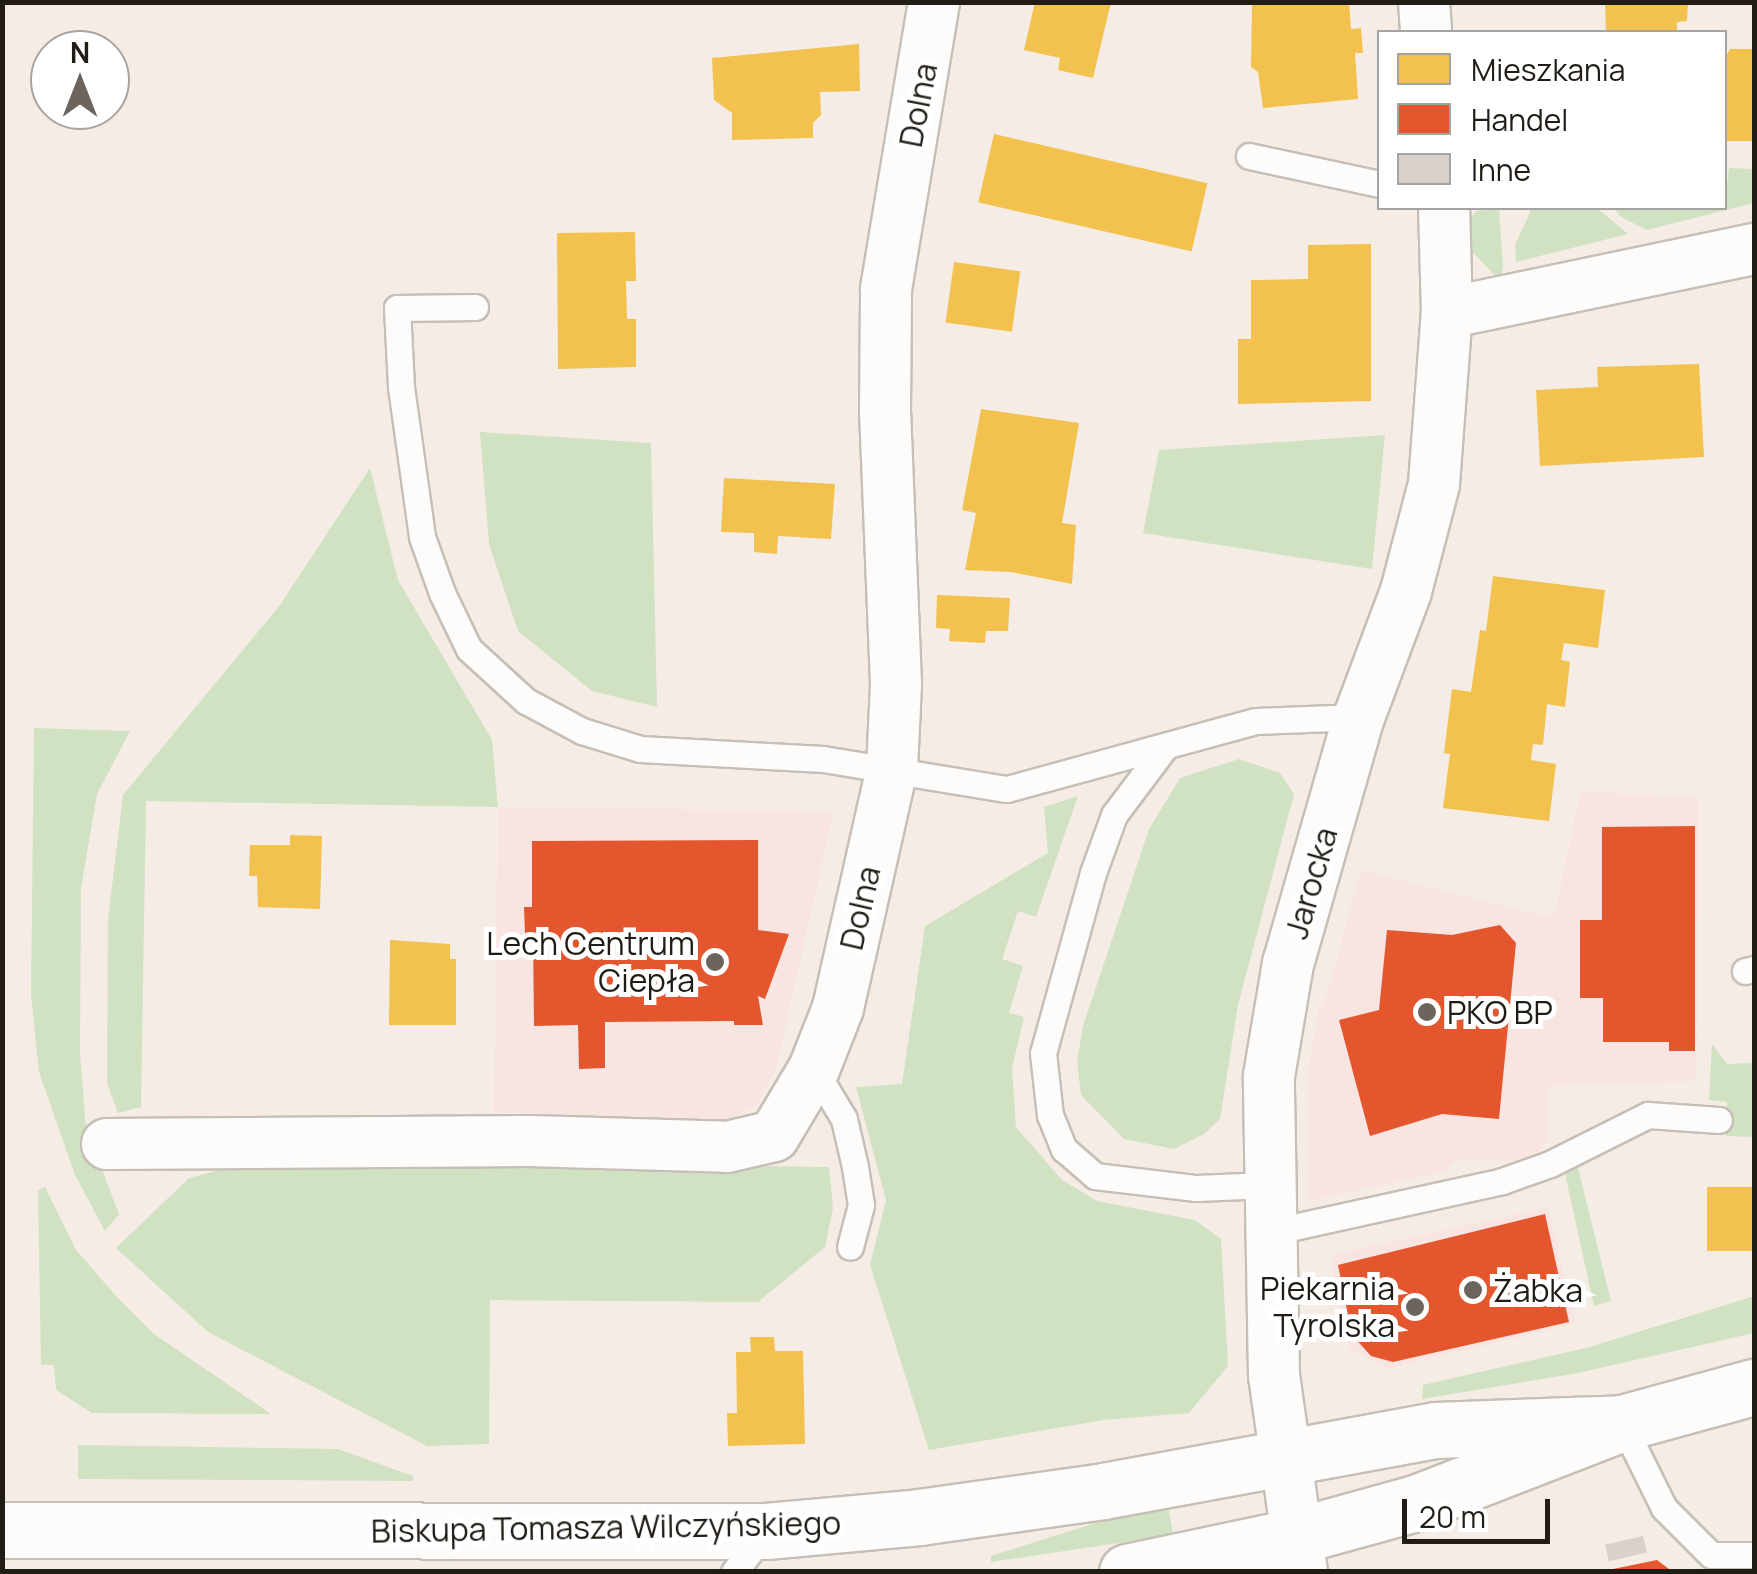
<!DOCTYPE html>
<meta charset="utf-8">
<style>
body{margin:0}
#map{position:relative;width:1757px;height:1574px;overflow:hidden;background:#f5ede5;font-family:Manrope,sans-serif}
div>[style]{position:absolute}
.commercial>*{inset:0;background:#f8e5e2}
.green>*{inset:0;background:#d0e2c1}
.homes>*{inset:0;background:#f2c14e;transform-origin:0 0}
.shops>*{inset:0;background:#e4572e}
.building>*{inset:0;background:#d8d2cb;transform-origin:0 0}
.roads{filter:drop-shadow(2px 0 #c5bfb8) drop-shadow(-2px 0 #c5bfb8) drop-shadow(0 2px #c5bfb8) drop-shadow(0 -2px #c5bfb8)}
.lane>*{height:25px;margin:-12.5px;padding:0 12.5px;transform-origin:12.5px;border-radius:12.5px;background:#fefcfb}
.street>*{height:50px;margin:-25px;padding:0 25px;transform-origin:25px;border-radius:25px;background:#fefcfb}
.secondary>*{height:55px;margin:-27.5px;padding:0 27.5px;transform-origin:27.5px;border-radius:27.5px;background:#fefcfb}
.dots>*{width:28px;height:28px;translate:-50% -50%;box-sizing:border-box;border:5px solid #fff;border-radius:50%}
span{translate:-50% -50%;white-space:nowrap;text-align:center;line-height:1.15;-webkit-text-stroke:10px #fff;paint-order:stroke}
.street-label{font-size:32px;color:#211c16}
.poi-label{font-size:32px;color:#211c16}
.right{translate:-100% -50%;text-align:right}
.left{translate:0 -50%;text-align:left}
.frame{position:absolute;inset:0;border:5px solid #211c16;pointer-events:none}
.legend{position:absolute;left:1377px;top:30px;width:350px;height:180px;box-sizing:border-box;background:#fff;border:2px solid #a6a4a2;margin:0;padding:12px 18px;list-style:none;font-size:30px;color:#211c16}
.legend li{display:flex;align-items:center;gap:20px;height:50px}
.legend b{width:50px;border:2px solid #a6a4a2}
.north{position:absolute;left:30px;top:30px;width:100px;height:100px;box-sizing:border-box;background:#fff;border:2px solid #a6a4a2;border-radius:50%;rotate:0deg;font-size:28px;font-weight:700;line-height:40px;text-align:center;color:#211c16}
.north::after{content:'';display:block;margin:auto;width:35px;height:45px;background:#6b655e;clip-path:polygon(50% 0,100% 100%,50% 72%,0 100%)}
.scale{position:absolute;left:1402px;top:1499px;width:148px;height:45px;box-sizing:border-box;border:5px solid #211c16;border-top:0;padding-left:12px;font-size:30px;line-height:35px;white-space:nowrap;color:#211c16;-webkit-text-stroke:8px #fff;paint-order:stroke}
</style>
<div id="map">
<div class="commercial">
<i style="clip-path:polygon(1580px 792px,1698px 796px,1697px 1081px,1549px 1086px,1548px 1140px,1530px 1162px,1456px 1159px,1444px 1172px,1308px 1201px,1307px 1079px,1319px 1008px,1327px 995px,1361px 870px,1540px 915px,1555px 913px)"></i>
<i style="clip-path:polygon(498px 807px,834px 811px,776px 1069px,756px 1106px,729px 1121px,494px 1112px)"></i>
<i style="clip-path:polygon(1548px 1207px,1576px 1323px,1387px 1369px,1349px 1348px,1330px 1255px)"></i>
</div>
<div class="green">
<i style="clip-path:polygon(1729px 168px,1754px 169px,1754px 203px,1647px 230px,1621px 217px,1614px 208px,1724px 208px)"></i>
<i style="clip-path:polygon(1532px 208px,1597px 208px,1628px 234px,1516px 262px,1515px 245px)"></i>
<i style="clip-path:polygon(1499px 209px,1503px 267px,1500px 281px,1466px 245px,1468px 220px,1477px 211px)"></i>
<i style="clip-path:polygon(480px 432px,651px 443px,657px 707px,592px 691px,518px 631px,489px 544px)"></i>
<i style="clip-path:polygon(1385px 435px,1372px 569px,1143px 533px,1159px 450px)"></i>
<i style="clip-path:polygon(370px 468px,398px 580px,492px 740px,498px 807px,146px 801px,141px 1107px,118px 1113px,107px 1083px,108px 920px,123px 795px,280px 605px)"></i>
<i style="clip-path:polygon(34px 728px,130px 731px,97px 794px,81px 888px,80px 1054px,86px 1128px,119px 1214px,105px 1231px,75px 1175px,39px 1072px,31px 995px)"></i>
<i style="clip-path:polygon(1239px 759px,1280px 773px,1294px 794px,1238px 1005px,1220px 1119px,1204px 1134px,1174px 1149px,1124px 1139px,1081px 1095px,1077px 1062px,1083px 1026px,1149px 829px,1180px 778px)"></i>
<i style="clip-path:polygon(1078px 796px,1036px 917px,1018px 911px,1002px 959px,1023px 966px,1009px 1013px,1024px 1017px,1012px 1068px,1016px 1127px,1062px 1180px,1097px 1201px,1195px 1220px,1221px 1239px,1228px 1366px,1189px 1413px,1104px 1420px,929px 1450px,870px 1265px,886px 1200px,856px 1087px,902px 1084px,925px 926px,1048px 853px,1044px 807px)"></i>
<i style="clip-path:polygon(1712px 1044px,1727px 1064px,1754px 1063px,1754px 1137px,1726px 1136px,1727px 1102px,1709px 1100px)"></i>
<i style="clip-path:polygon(256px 1161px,829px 1167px,833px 1208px,825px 1247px,758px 1302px,490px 1300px,489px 1444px,427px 1446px,208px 1332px,116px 1248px,189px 1178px)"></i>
<i style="clip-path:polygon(1578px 1168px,1611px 1301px,1594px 1306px,1565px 1174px)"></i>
<i style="clip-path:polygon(45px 1187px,76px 1250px,117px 1297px,154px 1334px,271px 1414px,92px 1413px,56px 1390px,54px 1365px,41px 1365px,38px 1190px)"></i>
<i style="clip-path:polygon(1754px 1296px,1754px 1333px,1578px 1373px,1422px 1399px,1423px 1385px,1590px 1347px)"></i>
<i style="clip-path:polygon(78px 1445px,338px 1449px,413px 1476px,413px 1481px,78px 1479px)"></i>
<i style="clip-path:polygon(1169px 1510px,1173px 1535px,991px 1562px,991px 1556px,1108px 1519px)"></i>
</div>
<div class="homes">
<i style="clip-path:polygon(1035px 2px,1111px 2px,1093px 78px,1058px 70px,1060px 58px,1024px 50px)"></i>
<i style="clip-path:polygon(1252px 2px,1349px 2px,1351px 29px,1361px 28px,1363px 53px,1355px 53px,1358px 99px,1263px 108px,1258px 72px,1251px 67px)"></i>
<i style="clip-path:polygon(1605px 2px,1688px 2px,1687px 21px,1677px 22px,1677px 32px,1606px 32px)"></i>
<i style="clip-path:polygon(859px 44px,860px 91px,820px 92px,821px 115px,813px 123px,813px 138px,732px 140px,732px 113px,714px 100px,712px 58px)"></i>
<i style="clip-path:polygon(1730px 49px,1754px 49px,1754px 141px,1724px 141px,1724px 60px)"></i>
<i style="left:994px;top:134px;width:219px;height:70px;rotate:13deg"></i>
<i style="clip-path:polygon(635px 232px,636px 281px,626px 281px,627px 319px,636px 319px,636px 367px,558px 369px,557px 233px)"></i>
<i style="clip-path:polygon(1371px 244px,1371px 401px,1238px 404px,1238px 339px,1251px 339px,1251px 280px,1308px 279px,1308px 245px)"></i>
<i style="left:954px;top:262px;width:67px;height:61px;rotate:8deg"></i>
<i style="clip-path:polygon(1699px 364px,1704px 457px,1540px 466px,1536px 390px,1598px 387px,1597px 367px)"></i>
<i style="clip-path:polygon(981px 409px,1079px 423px,1062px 523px,1076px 525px,1072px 584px,1011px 572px,965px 570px,976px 513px,962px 510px)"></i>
<i style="clip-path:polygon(724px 478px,835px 484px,831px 539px,778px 536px,777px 554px,754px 552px,754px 533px,721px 532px)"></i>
<i style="clip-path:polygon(1493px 576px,1605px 590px,1598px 648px,1564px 643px,1561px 660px,1570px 662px,1565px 707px,1547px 704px,1543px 745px,1533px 744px,1531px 760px,1556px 764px,1549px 821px,1443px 808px,1450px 754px,1444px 753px,1452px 689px,1471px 692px,1480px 630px,1486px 631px)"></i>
<i style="clip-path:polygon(937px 595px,1010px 598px,1008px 631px,986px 631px,985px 643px,949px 641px,950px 629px,936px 628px)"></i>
<i style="clip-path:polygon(290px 835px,322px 836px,320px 909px,258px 907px,257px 876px,249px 876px,250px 845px,290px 845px)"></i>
<i style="clip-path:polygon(390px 940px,450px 944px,450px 959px,456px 959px,456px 1025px,389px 1025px)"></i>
<i style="left:1754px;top:1187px;width:64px;height:47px;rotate:90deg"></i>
<i style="clip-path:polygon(750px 1337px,774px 1337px,775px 1351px,803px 1351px,805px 1444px,728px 1446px,727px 1413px,737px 1413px,736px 1352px,751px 1352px)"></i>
</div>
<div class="shops">
<i style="clip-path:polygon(1695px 826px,1695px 1051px,1669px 1051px,1669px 1042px,1603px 1042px,1603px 998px,1580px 998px,1580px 920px,1602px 920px,1602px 827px)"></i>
<i style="clip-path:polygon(758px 840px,758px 930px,789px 934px,765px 999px,758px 996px,763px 1025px,734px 1025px,734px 1021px,605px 1022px,605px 1068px,579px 1069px,578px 1025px,534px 1026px,533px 934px,525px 934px,524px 907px,532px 907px,532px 841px)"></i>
<i style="clip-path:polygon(1500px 925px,1516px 943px,1499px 1119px,1442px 1114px,1370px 1136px,1339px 1020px,1379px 1010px,1387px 930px,1452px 935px)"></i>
<i style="clip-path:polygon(1545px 1214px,1569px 1322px,1393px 1362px,1371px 1356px,1352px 1335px,1338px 1265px)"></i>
<i style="clip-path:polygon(1657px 1560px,1673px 1572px,1608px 1572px,1608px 1570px)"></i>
</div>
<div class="building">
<i style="left:1643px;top:1536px;width:17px;height:39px;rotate:77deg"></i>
</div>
<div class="roads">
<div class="lane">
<i style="left:1249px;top:156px;width:134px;rotate:12.1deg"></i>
<i style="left:475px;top:307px;width:78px;rotate:179.3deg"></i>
<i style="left:397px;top:308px;width:79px;rotate:87.1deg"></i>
<i style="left:401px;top:387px;width:151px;rotate:82deg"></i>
<i style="left:422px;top:537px;width:59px;rotate:70.3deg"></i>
<i style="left:442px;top:593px;width:62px;rotate:64.3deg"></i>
<i style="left:469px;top:649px;width:77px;rotate:42.4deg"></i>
<i style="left:526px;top:701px;width:64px;rotate:28.2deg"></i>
<i style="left:582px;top:731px;width:61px;rotate:17.2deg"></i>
<i style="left:640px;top:749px;width:183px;rotate:3.1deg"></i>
<i style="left:823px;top:759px;width:186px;rotate:9.3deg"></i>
<i style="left:1007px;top:789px;width:258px;rotate:-15.3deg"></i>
<i style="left:1256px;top:721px;width:103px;rotate:-2.2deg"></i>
<i style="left:1165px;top:747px;width:85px;rotate:126.9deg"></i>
<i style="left:1114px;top:815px;width:62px;rotate:109.9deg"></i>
<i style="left:1093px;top:873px;width:187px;rotate:105.5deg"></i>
<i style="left:1043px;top:1053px;width:62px;rotate:83.6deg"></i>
<i style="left:1050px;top:1115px;width:37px;rotate:68deg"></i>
<i style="left:1064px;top:1149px;width:41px;rotate:41.1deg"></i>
<i style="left:1095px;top:1176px;width:102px;rotate:6.8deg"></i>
<i style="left:1196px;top:1188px;width:72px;rotate:-2.4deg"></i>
<i style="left:1745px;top:971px;width:9px;rotate:-13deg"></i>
<i style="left:814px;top:1069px;width:58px;rotate:59deg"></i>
<i style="left:844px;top:1119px;width:49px;rotate:77.1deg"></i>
<i style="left:855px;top:1167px;width:38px;rotate:81deg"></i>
<i style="left:861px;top:1205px;width:43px;rotate:104.7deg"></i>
<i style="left:1271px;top:1232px;width:237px;rotate:-12.4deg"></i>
<i style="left:1502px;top:1181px;width:51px;rotate:-19.5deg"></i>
<i style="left:1550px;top:1164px;width:110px;rotate:-26.6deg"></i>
<i style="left:1648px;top:1115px;width:71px;rotate:4deg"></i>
<i style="left:1622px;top:1423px;width:95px;rotate:63.7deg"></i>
<i style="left:1664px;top:1508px;width:66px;rotate:45deg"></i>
<i style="left:1711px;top:1555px;width:43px"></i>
<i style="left:734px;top:1572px;width:47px;rotate:-51.9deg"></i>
</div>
<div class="street">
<i style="left:1424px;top:2px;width:30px;rotate:86deg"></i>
<i style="left:1447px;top:313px;width:314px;rotate:-11.8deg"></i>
<i style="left:107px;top:1144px;width:423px;rotate:-0.4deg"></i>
<i style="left:530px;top:1141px;width:197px;rotate:1.7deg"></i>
<i style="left:727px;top:1147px;width:48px;rotate:-13.2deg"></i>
<i style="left:774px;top:1136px;width:78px;rotate:-59.2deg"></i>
<i style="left:814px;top:1069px;width:66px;rotate:-68.5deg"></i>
<i style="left:838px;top:1008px;width:245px;rotate:-77.3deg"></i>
<i style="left:892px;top:769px;width:85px;rotate:-87.3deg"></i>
<i style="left:896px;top:684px;width:272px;rotate:-92.3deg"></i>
<i style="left:885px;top:412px;width:123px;rotate:-89.5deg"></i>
<i style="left:886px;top:289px;width:291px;rotate:-80.5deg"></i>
<i style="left:1302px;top:1572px;width:198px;rotate:-98.1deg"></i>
<i style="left:1274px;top:1376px;width:300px;rotate:-91deg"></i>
<i style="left:1269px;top:1076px;width:114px;rotate:-80.4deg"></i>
<i style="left:1288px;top:964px;width:257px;rotate:-74deg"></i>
<i style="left:1359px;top:717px;width:134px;rotate:-69.5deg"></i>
<i style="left:1406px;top:591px;width:111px;rotate:-75.3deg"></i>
<i style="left:1434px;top:484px;width:171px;rotate:-85.7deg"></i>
<i style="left:1447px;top:313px;width:105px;rotate:-91.6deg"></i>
</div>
<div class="secondary">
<i style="left:2px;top:1530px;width:764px;rotate:0.07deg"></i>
<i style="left:766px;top:1531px;width:154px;rotate:-5.2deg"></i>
<i style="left:919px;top:1517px;width:186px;rotate:-8deg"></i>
<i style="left:1103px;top:1491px;width:338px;rotate:-10.4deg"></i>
<i style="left:1435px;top:1430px;width:187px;rotate:-2.1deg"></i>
<i style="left:1127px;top:1572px;width:173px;rotate:-12deg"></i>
<i style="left:1296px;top:1536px;width:124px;rotate:-15.4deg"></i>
<i style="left:1416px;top:1503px;width:221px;rotate:-21.2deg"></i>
<i style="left:1622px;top:1423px;width:137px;rotate:-15.3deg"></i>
</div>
</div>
<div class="dots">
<i style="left:715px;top:962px;background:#6b655e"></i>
<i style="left:1427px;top:1012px;background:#6b655e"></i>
<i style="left:1473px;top:1290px;background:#6b655e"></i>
<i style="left:1415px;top:1307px;background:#6b655e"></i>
</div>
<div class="street-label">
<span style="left:918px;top:105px;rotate:-79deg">Dolna</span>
<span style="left:1311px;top:883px;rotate:-74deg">Jarocka</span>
<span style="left:860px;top:908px;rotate:-77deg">Dolna</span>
<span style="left:606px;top:1527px;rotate:-1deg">Biskupa Tomasza Wilczyńskiego</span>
</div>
<div class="poi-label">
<span class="right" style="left:695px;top:962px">Lech Centrum<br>Ciepła</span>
<span class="left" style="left:1447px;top:1012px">PKO BP</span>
<span class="right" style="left:1395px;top:1307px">Piekarnia<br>Tyrolska</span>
<span class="left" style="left:1493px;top:1290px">Żabka</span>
</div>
<div class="frame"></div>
<ul class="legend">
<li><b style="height:28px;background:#f2c14e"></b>Mieszkania</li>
<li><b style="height:28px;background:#e4572e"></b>Handel</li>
<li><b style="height:28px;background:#d8d2cb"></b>Inne</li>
</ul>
<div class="north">N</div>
<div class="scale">20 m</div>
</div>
